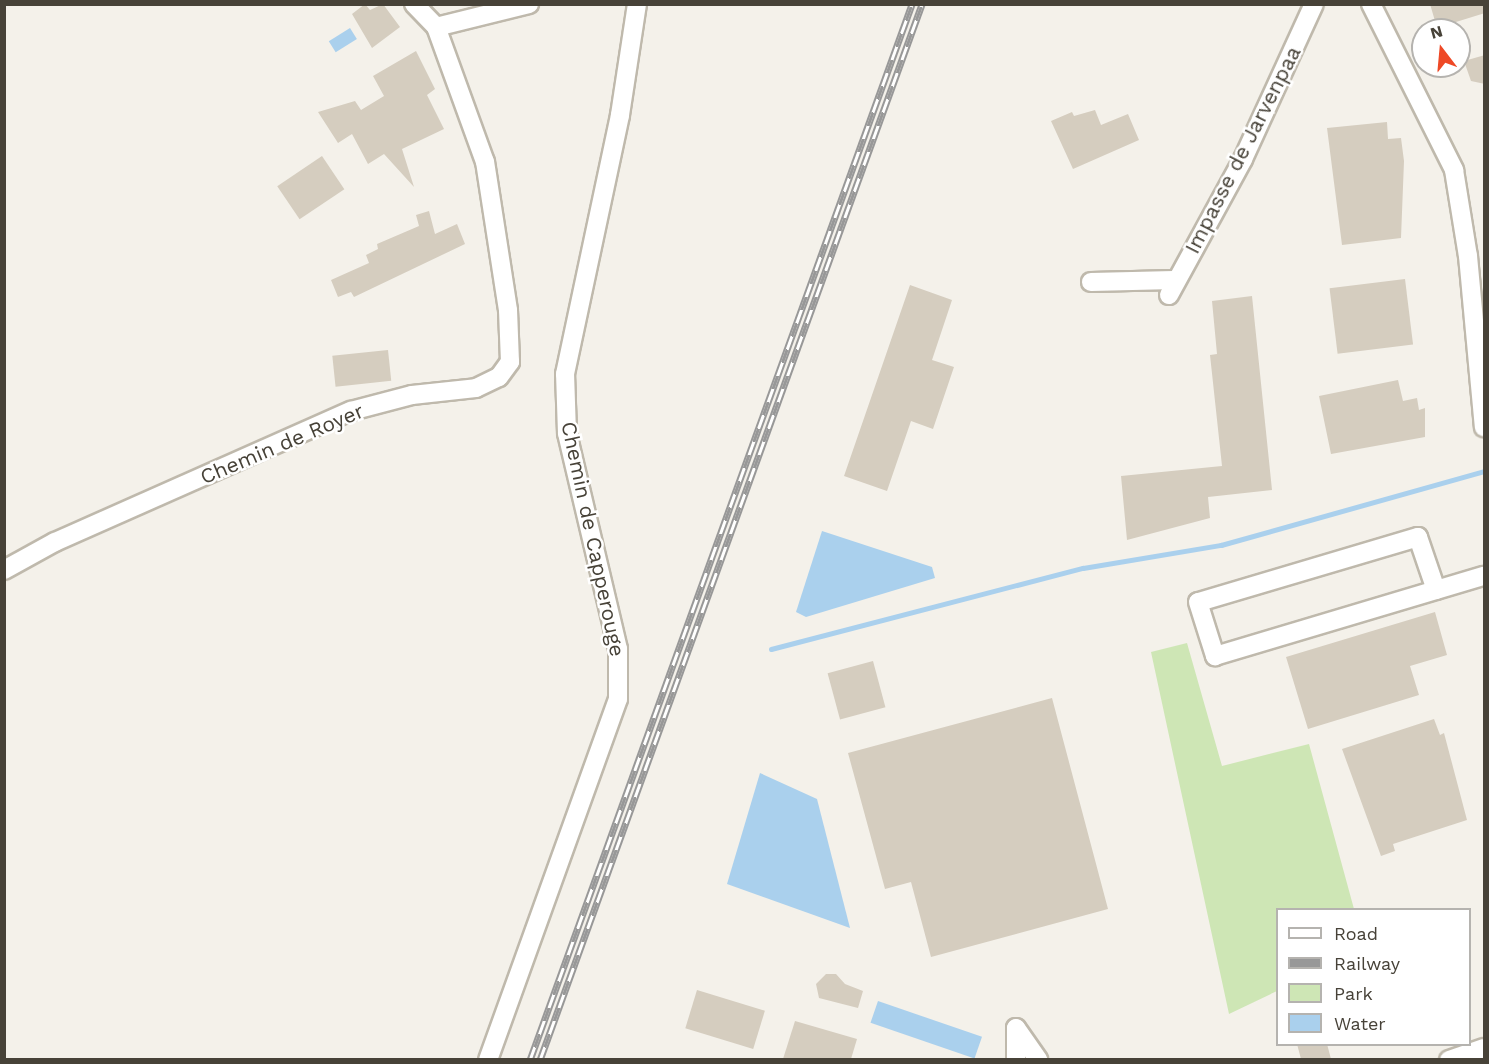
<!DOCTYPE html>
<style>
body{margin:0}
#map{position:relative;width:1489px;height:1064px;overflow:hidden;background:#f4f1ea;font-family:"Work Sans",sans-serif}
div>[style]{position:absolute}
.green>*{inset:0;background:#cee6b5}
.water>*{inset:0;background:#aad0ed;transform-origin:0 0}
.stream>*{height:5px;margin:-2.5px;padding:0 2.5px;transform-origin:2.5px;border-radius:2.5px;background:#aad0ed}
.building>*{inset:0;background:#d5cdbf;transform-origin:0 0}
.roads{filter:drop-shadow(2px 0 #bfb9ac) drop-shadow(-2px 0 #bfb9ac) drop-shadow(0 2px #bfb9ac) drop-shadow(0 -2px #bfb9ac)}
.minor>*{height:18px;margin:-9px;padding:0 9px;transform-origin:9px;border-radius:9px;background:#fff}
.rail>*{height:7px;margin-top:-3.5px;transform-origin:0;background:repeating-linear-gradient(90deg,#fff 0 14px,#989898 0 28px);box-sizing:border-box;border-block:2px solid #989898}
span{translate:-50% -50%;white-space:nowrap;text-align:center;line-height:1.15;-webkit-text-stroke:5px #fff;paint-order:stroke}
.street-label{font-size:21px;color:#474238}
.frame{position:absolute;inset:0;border:6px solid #474238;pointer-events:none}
.legend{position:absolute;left:1276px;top:908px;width:195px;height:138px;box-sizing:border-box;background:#fff;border:2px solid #b5b3af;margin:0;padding:8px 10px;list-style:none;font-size:18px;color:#474238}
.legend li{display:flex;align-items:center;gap:12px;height:30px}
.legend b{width:30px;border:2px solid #b5b3af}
.north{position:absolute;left:1411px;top:18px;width:60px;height:60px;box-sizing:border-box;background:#fff;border:2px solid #b5b3af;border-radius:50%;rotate:344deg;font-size:16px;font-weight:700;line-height:24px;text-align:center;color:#474238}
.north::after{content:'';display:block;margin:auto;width:21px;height:27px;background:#ee4926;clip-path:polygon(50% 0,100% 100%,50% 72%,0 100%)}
</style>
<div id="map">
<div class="green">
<i style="clip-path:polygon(1187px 643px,1222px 766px,1309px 744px,1354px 909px,1278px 910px,1277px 991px,1229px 1014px,1151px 652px)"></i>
</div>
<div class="water">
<i style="left:350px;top:28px;width:13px;height:25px;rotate:58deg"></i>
<i style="clip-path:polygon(822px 531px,932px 567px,935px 578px,806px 617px,796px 612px)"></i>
<i style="clip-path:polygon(760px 773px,817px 799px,850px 928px,727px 884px)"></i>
<i style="left:878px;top:1001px;width:110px;height:23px;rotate:19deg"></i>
</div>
<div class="stream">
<i style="left:771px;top:649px;width:322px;rotate:-14.6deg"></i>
<i style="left:1083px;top:568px;width:140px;rotate:-9.5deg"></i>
<i style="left:1221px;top:545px;width:273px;rotate:-15.7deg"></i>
</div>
<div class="building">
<i style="clip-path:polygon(365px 4px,370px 10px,383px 4px,400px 27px,372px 48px,352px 14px)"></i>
<i style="clip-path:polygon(1430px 4px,1485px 4px,1485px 13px,1443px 26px,1441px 19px,1435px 21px)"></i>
<i style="clip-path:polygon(416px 51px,435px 89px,427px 95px,444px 129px,402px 149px,414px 187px,384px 154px,368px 164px,352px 134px,338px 143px,318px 112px,355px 101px,361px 110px,384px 96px,373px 76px)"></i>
<i style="clip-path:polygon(1485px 55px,1485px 84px,1471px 81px,1464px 61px)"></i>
<i style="clip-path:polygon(1095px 110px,1101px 125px,1128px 114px,1139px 140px,1073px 169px,1051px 121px,1072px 112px,1074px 116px)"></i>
<i style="clip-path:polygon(1387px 122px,1388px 139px,1401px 138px,1404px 161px,1401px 238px,1342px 245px,1327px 128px)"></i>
<i style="left:322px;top:156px;width:40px;height:54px;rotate:56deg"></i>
<i style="clip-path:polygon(429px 211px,435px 234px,457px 224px,465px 244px,354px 297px,351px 292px,338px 297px,331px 280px,369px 263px,366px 255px,378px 249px,377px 244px,419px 226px,416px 215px)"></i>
<i style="left:1405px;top:279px;width:66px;height:76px;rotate:83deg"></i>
<i style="clip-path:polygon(910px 285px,952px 300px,932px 360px,954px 367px,933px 429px,911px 421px,887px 491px,844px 476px)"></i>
<i style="clip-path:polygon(1252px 296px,1272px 490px,1208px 497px,1210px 518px,1127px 540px,1121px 476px,1222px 466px,1210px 355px,1217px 354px,1212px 301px)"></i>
<i style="left:388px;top:350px;width:31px;height:56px;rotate:84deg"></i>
<i style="clip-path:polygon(1398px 380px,1403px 401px,1417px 398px,1419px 410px,1425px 408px,1425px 437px,1331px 454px,1319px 396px)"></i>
<i style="clip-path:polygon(1435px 612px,1447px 655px,1410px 666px,1419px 695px,1308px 729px,1286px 657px)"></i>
<i style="left:873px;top:661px;width:48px;height:47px;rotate:75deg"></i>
<i style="clip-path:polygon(1052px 698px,1108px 909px,931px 957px,911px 882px,885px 889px,848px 753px)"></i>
<i style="clip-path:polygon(1434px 719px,1440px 735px,1444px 733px,1467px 820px,1393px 844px,1395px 851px,1381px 856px,1342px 749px)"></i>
<i style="clip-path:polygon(826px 974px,836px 974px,845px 984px,863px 991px,858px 1008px,819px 998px,816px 984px)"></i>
<i style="left:697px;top:990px;width:71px;height:40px;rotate:17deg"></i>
<i style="clip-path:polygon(795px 1021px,857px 1039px,851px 1059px,783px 1059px)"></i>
<i style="clip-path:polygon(1297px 1044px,1327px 1044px,1331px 1059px,1301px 1059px)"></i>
</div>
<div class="roads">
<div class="minor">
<i style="left:414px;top:4px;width:32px;rotate:46deg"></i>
<i style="left:436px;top:27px;width:96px;rotate:-13.9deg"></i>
<i style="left:1371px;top:4px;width:186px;rotate:63.4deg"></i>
<i style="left:1454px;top:170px;width:87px;rotate:80.8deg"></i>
<i style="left:1468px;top:256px;width:172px;rotate:84.7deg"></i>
<i style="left:1091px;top:282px;width:83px;rotate:-1.4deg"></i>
<i style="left:1169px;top:295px;width:155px;rotate:-61.4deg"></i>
<i style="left:1243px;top:159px;width:170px;rotate:-65.4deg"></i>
<i style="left:4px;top:570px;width:58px;rotate:-28.8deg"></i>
<i style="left:55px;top:542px;width:324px;rotate:-23.9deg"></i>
<i style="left:351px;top:411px;width:63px;rotate:-14.7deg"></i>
<i style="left:412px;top:395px;width:64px;rotate:-6.2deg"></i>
<i style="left:476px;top:388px;width:25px;rotate:-26deg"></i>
<i style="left:499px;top:377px;width:19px;rotate:-54deg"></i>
<i style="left:510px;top:362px;width:52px;rotate:-92.2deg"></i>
<i style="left:508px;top:310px;width:150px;rotate:-98.8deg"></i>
<i style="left:485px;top:162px;width:144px;rotate:-109.9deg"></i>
<i style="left:1436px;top:590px;width:56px;rotate:-108.8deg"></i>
<i style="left:1418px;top:537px;width:229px;rotate:163.5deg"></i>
<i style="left:1198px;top:602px;width:57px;rotate:72.5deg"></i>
<i style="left:1215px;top:656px;width:281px;rotate:-16.6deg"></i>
<i style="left:488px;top:1060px;width:384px;rotate:-70.2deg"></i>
<i style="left:618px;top:699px;width:50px;rotate:-90deg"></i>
<i style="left:618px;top:649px;width:222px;rotate:-103.3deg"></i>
<i style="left:567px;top:433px;width:59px;rotate:-91.9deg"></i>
<i style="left:565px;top:374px;width:265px;rotate:-78deg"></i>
<i style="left:620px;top:115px;width:112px;rotate:-81.3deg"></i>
<i style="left:1016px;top:1060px;width:32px;rotate:-90deg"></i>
<i style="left:1016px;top:1028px;width:39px;rotate:55deg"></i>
<i style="left:1449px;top:1060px;width:37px;rotate:-19deg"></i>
</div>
</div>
<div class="rail">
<i style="left:530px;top:1060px;width:1123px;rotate:-70.11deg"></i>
<i style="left:540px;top:1060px;width:1123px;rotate:-70.11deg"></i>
</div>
<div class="street-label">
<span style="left:1243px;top:150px;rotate:-63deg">Impasse de Jarvenpaa</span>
<span style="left:282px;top:444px;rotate:-23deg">Chemin de Royer</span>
<span style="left:593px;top:539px;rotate:78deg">Chemin de Capperouge</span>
</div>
<div class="frame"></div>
<ul class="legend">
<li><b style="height:8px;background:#fff"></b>Road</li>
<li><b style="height:8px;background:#989898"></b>Railway</li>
<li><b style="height:16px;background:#cee6b5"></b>Park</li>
<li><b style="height:16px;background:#aad0ed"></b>Water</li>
</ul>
<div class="north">N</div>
</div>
